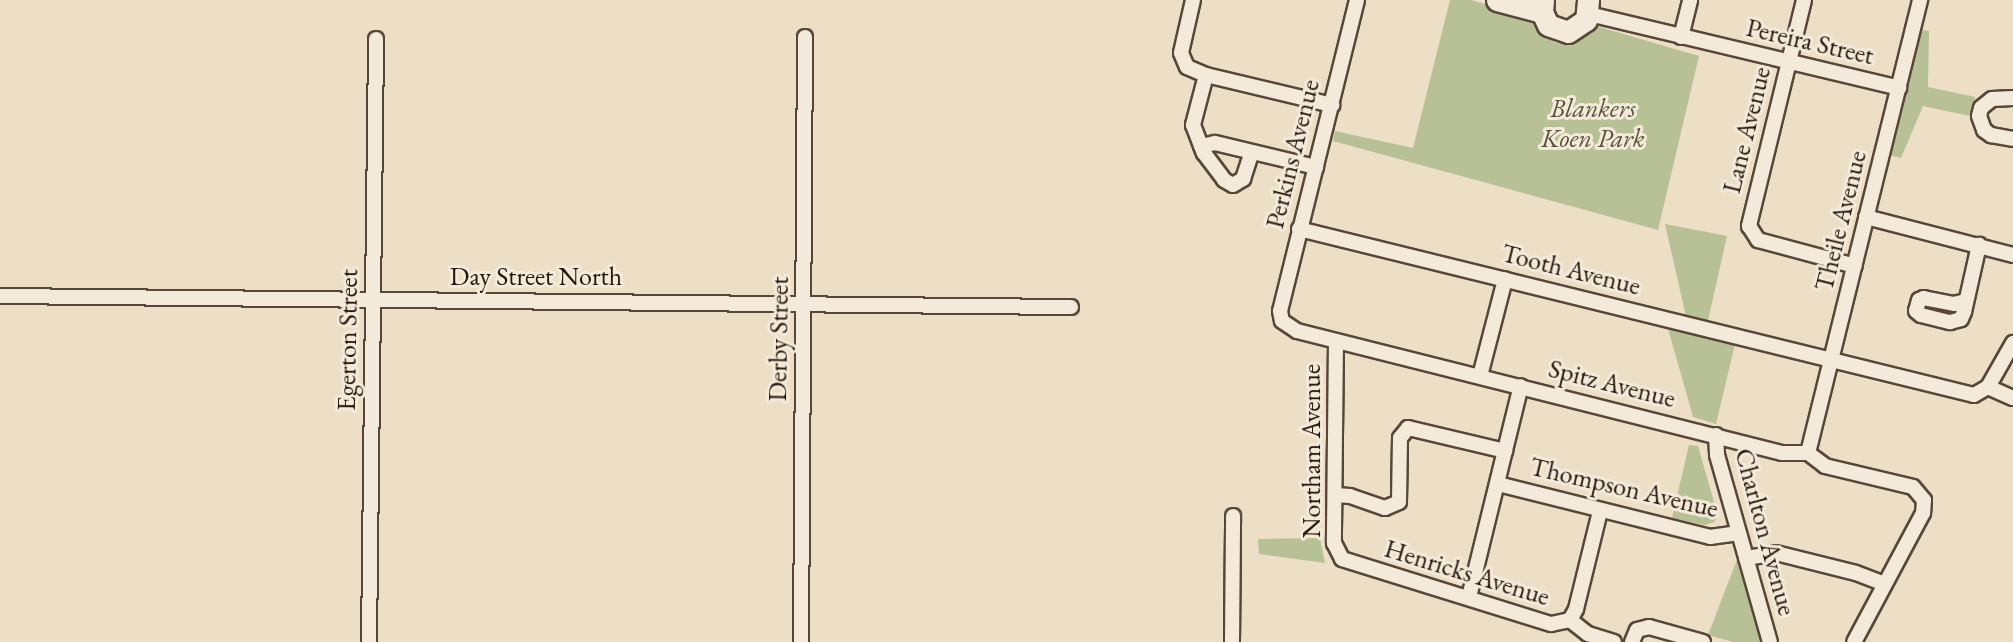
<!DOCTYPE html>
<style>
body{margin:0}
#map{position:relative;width:2013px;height:642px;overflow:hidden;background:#eddec6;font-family:"EB Garamond",serif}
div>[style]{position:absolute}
.green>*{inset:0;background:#b8c195}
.roads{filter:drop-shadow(2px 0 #584738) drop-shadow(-2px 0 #584738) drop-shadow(0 2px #584738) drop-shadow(0 -2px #584738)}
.street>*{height:14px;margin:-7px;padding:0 7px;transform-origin:7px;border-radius:7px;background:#f3eada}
.secondary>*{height:21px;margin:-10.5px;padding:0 10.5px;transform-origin:10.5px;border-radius:10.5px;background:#f3eada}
span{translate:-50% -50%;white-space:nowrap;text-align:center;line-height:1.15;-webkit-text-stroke:6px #f3eada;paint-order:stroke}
.street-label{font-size:26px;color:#261508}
.park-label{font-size:26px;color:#595139;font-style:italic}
</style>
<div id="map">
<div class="green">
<i style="clip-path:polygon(1450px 0,1471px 0,1531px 17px,1548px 39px,1557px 43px,1576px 40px,1596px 26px,1699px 56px,1658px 230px,1333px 141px,1335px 131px,1413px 148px)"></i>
<i style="clip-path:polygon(1919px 29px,1929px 31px,1928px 87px,1975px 97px,1970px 116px,1923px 106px,1901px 158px,1888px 155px)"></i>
<i style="clip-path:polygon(1665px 224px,1727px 236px,1707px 325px,1687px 321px)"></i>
<i style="clip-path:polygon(1667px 325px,1736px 340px,1716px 424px,1693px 417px)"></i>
<i style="clip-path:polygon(1689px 445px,1698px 446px,1718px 516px,1714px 522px,1705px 525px,1672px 518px)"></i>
<i style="clip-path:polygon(1320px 538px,1325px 563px,1259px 554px,1258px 539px)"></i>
<i style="clip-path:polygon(1738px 557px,1762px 642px,1733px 642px,1708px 635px)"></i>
</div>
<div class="roads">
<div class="street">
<i style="left:1193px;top:0;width:54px;rotate:102.8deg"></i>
<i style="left:1181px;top:53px;width:15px;rotate:67deg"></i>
<i style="left:1187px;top:67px;width:21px;rotate:23deg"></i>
<i style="left:1206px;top:75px;width:130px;rotate:13.4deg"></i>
<i style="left:1357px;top:0;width:320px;rotate:103.9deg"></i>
<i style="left:1280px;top:311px;width:10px;rotate:79deg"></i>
<i style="left:1282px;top:321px;width:18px;rotate:34deg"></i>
<i style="left:1297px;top:331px;width:500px;rotate:14.12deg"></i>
<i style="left:1782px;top:453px;width:26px"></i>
<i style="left:1808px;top:453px;width:21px;rotate:37deg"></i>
<i style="left:1825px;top:466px;width:90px;rotate:13.4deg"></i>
<i style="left:1913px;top:487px;width:17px;rotate:50deg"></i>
<i style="left:1924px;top:500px;width:13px;rotate:94deg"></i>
<i style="left:1923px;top:513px;width:146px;rotate:118.1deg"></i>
<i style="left:1804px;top:0;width:233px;rotate:103.7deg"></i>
<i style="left:1749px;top:226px;width:17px;rotate:57deg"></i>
<i style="left:1758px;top:240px;width:100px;rotate:15deg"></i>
<i style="left:1589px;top:14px;width:319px;rotate:13.4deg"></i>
<i style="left:1681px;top:37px;width:38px;rotate:-76deg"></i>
<i style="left:1206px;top:75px;width:52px;rotate:104.6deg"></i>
<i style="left:1193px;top:125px;width:30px;rotate:69deg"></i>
<i style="left:1204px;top:153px;width:34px;rotate:53deg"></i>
<i style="left:1224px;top:180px;width:10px;rotate:29deg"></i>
<i style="left:1233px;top:185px;width:12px;rotate:-31deg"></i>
<i style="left:1243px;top:179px;width:28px;rotate:-72deg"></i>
<i style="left:2013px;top:98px;width:21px;rotate:177deg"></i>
<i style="left:1992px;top:99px;width:14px;rotate:141deg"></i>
<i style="left:1981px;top:108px;width:8px;rotate:104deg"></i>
<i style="left:1979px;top:116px;width:15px;rotate:70deg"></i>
<i style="left:1984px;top:130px;width:9px;rotate:36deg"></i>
<i style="left:1991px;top:135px;width:22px;rotate:10deg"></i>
<i style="left:1201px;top:146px;width:14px;rotate:-12deg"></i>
<i style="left:1215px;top:143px;width:104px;rotate:13.4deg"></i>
<i style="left:1866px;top:217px;width:152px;rotate:14.5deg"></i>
<i style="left:1299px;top:229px;width:695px;rotate:13.82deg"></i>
<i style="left:1974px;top:395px;width:16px;rotate:-30deg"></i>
<i style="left:1988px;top:387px;width:51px;rotate:-60.4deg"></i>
<i style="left:0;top:296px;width:1071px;rotate:0.59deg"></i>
<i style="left:1966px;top:301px;width:12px;rotate:166deg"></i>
<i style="left:1954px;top:304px;width:31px;rotate:-169deg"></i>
<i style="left:1924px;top:298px;width:5px;rotate:158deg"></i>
<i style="left:1919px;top:300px;width:11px;rotate:105deg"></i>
<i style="left:1916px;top:311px;width:6px;rotate:39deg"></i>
<i style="left:1921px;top:315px;width:30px;rotate:14deg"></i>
<i style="left:1950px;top:322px;width:11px;rotate:-15deg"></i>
<i style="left:1961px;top:319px;width:8px;rotate:-67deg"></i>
<i style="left:1964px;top:312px;width:69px;rotate:-77.4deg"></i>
<i style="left:1336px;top:341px;width:202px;rotate:90.6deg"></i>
<i style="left:1334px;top:543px;width:18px;rotate:63deg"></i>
<i style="left:1342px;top:559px;width:219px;rotate:17.3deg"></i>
<i style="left:1551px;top:624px;width:19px;rotate:-12deg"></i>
<i style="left:1570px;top:620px;width:23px;rotate:38deg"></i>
<i style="left:1588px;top:634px;width:27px;rotate:17deg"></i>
<i style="left:1480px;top:376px;width:100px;rotate:-75.5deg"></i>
<i style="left:1988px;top:387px;width:27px;rotate:24deg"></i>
<i style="left:1716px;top:435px;width:20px;rotate:87deg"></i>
<i style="left:1717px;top:455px;width:194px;rotate:74.2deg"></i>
<i style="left:1808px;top:453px;width:467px;rotate:-76.1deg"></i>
<i style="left:1498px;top:484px;width:219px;rotate:14deg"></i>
<i style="left:1710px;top:537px;width:29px;rotate:-8deg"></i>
<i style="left:1335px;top:495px;width:15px;rotate:4deg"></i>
<i style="left:1350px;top:496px;width:37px;rotate:19deg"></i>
<i style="left:1385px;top:508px;width:15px;rotate:-23deg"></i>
<i style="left:1399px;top:502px;width:64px;rotate:-89.1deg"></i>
<i style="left:1400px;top:438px;width:13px;rotate:-51deg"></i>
<i style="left:1408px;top:428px;width:100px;rotate:13.3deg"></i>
<i style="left:1746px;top:558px;width:30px;rotate:-9deg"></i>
<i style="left:1776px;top:553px;width:82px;rotate:14deg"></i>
<i style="left:1856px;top:573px;width:30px;rotate:21deg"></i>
<i style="left:1469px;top:597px;width:217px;rotate:-76.2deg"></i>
<i style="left:1570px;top:620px;width:13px;rotate:-61deg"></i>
<i style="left:1576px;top:609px;width:101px;rotate:-76.2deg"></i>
<i style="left:369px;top:642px;width:603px;rotate:-89.33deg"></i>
<i style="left:801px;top:642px;width:605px;rotate:-89.62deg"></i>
<i style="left:1232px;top:642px;width:126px;rotate:-89.5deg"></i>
<i style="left:1632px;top:642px;width:13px;rotate:-67deg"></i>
<i style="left:1637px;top:630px;width:12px;rotate:-14deg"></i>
<i style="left:1649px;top:627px;width:56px;rotate:15.5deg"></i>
</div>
<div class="secondary">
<i style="left:1497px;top:0;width:47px;rotate:14.9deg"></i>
<i style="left:1543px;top:0;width:12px;rotate:95deg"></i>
<i style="left:1542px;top:12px;width:14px;rotate:65deg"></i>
<i style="left:1548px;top:25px;width:21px;rotate:19deg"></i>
<i style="left:1568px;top:32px;width:22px;rotate:-34deg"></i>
<i style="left:1586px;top:20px;width:20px;rotate:-84deg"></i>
</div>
</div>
<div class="street-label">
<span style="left:1810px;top:42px;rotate:13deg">Pereira Street</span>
<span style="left:1747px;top:130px;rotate:-76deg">Lane Avenue</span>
<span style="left:1293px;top:154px;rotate:-76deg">Perkins Avenue</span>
<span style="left:1841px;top:221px;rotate:-76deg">Theile Avenue</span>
<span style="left:1571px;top:270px;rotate:14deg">Tooth Avenue</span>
<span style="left:536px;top:277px">Day Street North</span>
<span style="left:779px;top:339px;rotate:-89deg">Derby Street</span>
<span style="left:348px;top:340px;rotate:-89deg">Egerton Street</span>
<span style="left:1612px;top:384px;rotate:14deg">Spitz Avenue</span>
<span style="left:1312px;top:451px;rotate:-90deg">Northam Avenue</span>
<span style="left:1624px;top:488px;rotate:13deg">Thompson Avenue</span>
<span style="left:1765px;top:532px;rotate:75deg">Charlton Avenue</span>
<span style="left:1467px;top:573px;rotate:17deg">Henricks Avenue</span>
</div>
<div class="park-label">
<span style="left:1593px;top:124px">Blankers<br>Koen Park</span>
</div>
</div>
